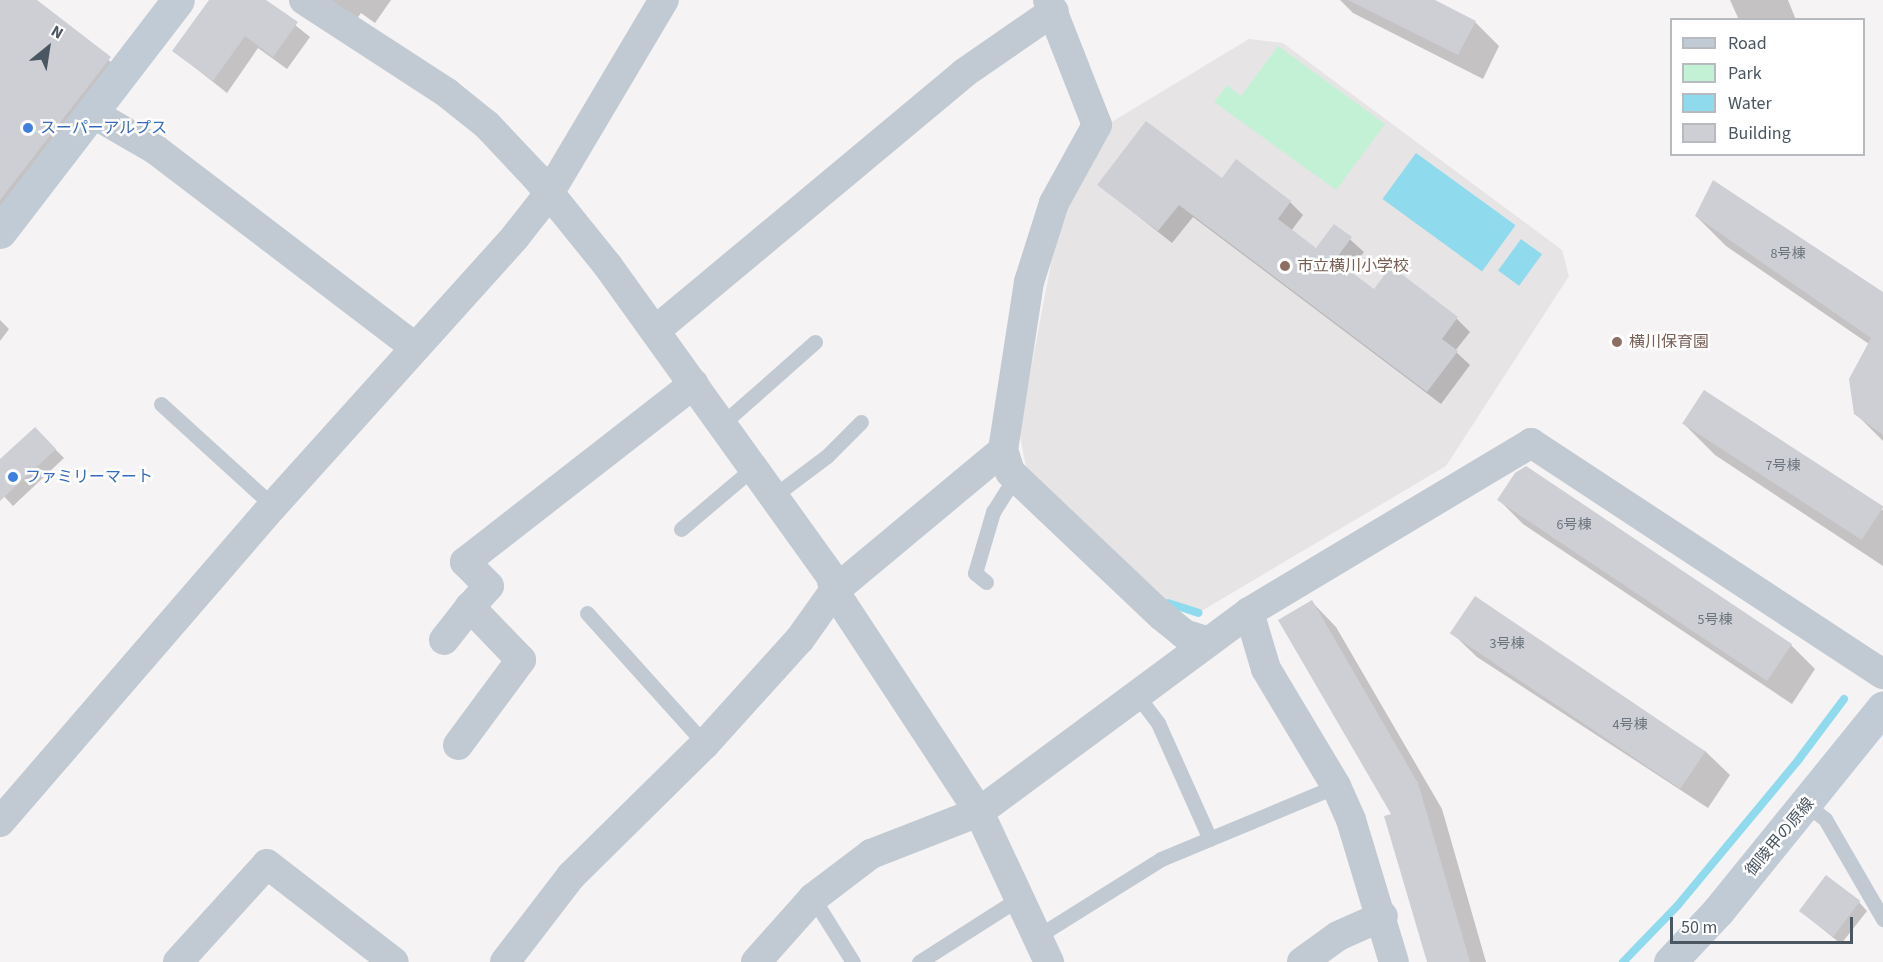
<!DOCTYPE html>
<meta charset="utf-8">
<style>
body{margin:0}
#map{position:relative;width:1883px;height:962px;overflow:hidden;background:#f5f3f3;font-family:"Source Sans 3","Noto Sans JP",sans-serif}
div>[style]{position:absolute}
.education>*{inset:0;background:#e6e4e5}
.green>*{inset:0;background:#c3f1d5}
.water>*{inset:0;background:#90daee;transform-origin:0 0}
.shadow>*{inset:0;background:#0003}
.stream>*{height:8px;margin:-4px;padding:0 4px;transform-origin:4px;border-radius:4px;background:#90daee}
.building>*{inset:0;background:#cdcfd5;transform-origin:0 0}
.lane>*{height:15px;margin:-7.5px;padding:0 7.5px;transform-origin:7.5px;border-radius:7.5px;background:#c1cad2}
.street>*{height:30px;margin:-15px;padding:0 15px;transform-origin:15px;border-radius:15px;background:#c1cad2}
.secondary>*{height:33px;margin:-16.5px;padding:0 16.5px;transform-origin:16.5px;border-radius:16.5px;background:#c1cbd6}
.dots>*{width:16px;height:16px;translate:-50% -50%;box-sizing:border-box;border:3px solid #fff;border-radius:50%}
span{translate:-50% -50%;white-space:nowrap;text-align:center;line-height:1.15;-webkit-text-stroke:5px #fff;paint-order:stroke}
.number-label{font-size:14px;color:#6b747e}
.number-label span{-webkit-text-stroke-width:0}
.shop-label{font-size:16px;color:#366cbe}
.left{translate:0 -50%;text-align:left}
.education-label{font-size:16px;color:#785e54}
.street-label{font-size:16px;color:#4a5661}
.legend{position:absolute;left:1670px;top:18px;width:195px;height:138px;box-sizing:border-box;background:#fff;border:2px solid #b7bbc0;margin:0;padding:8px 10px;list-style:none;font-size:18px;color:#4a5661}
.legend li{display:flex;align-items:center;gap:12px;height:30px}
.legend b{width:30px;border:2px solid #b7bbc0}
.north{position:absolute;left:18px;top:18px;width:60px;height:60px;-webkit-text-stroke:4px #fff;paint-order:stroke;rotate:30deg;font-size:16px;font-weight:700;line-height:24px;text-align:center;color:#4a5661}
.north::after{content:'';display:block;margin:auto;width:21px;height:27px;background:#4a5661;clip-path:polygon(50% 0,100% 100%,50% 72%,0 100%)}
.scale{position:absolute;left:1670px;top:917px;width:183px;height:27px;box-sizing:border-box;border:3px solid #4a5661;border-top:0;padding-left:8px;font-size:18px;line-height:21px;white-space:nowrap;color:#4a5661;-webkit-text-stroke:4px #fff;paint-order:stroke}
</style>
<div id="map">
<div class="education">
<i style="clip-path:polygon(1249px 39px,1283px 43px,1562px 250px,1569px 276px,1446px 466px,1198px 613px,1171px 606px,1026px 467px,1019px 431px,1053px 253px,1070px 196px,1110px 123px)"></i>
</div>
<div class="green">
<i style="clip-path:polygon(1278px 46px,1385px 124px,1336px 190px,1214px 102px,1227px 85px,1241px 96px)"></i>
</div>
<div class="water">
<i style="left:1416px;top:153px;width:123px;height:57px;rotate:36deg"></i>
<i style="left:1521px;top:239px;width:26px;height:39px;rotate:36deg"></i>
</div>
<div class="shadow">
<i style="clip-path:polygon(0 0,34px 0,127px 75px,0 237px)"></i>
<i style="clip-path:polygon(211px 0,264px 0,310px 37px,287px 69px,258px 48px,227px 93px,174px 51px)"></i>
<i style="clip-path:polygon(330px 0,391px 0,375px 23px,361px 13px,356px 20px)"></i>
<i style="clip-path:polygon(1340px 0,1432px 0,1475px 22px,1499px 46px,1483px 79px,1353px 13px)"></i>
<i style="clip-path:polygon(1730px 0,1788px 0,1796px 20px,1739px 20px)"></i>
<i style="clip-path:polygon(1223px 180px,1290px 202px,1303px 215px,1291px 231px,1317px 250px,1335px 226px,1364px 252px,1349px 272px,1374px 291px,1457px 319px,1470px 332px,1455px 351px,1470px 365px,1441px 404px,1193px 217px,1172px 243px,1099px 185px)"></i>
<i style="clip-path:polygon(1696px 216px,1883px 294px,1883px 441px,1855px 413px,1869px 344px,1726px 246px)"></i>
<i style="clip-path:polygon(0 320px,9px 329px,0 341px)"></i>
<i style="clip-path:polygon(1684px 424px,1883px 510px,1883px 566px,1715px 455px)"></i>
<i style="clip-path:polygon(35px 429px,64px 458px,13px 506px,0 492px,0 461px)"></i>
<i style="clip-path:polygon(1499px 500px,1791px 645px,1815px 669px,1792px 704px,1523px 524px)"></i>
<i style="clip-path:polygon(1312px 602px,1336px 627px,1442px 809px,1486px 962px,1429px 962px,1393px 815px)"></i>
<i style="clip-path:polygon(1452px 633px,1705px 751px,1730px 775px,1708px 808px,1477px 657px)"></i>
<i style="clip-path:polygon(1859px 902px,1867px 911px,1841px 944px,1809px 918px)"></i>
</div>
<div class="stream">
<i style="left:1168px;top:603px;width:32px;rotate:18deg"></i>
<i style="left:1623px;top:962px;width:79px;rotate:-46deg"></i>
<i style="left:1678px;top:905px;width:190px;rotate:-50.3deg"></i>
<i style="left:1799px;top:759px;width:75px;rotate:-53.1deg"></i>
</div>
<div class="building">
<i style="clip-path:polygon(0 0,37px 0,111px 57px,0 200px)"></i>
<i style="clip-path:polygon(209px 0,266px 0,298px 22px,273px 57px,245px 36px,213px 81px,172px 51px)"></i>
<i style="clip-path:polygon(1348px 0,1435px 0,1476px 21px,1458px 55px)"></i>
<i style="clip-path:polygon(1146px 121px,1222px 178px,1236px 159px,1291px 201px,1278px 219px,1316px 248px,1334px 224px,1352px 237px,1335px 260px,1374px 289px,1391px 266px,1458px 317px,1442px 339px,1458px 351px,1427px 392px,1179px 205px,1158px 231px,1097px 185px)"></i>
<i style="clip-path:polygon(1713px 180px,1883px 292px,1883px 435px,1854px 414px,1849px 379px,1871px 338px,1695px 216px)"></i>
<i style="left:1704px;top:390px;width:214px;height:40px;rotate:33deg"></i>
<i style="clip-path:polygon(35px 427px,56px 449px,0 501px,0 459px)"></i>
<i style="clip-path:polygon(1526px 466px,1792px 644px,1767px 681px,1497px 500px,1515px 473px)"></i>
<i style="left:1475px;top:596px;width:278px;height:45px;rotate:34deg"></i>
<i style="clip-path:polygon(1312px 600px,1418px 783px,1470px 962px,1427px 962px,1384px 816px,1391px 814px,1278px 620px)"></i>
<i style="left:1826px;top:875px;width:43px;height:45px;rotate:37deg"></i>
</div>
<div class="lane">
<i style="left:161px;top:404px;width:151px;rotate:42.3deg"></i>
<i style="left:722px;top:424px;width:124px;rotate:-41.4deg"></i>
<i style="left:775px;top:495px;width:65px;rotate:-36.9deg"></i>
<i style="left:827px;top:456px;width:48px;rotate:-45deg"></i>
<i style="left:681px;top:529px;width:96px;rotate:-40.3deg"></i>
<i style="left:986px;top:582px;width:14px;rotate:-141deg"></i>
<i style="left:975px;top:573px;width:64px;rotate:-73.6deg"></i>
<i style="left:993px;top:512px;width:41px;rotate:-57.8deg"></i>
<i style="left:587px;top:613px;width:176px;rotate:48deg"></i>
<i style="left:1137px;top:695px;width:35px;rotate:53deg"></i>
<i style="left:1158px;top:723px;width:127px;rotate:65.9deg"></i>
<i style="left:1807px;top:805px;width:23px;rotate:38deg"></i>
<i style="left:1825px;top:819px;width:116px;rotate:59.9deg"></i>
<i style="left:813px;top:898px;width:75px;rotate:58deg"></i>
<i style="left:1038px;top:936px;width:145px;rotate:-32deg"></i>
<i style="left:1161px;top:859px;width:190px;rotate:-22.6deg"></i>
<i style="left:919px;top:962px;width:117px;rotate:-32.5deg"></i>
</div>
<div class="street">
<i style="left:304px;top:0;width:171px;rotate:33deg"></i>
<i style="left:447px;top:93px;width:51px;rotate:38.7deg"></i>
<i style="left:487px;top:125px;width:73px;rotate:46.7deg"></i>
<i style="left:537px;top:178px;width:113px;rotate:51.1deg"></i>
<i style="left:608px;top:266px;width:382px;rotate:54.3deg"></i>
<i style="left:831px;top:576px;width:15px;rotate:79deg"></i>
<i style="left:834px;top:591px;width:264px;rotate:56.7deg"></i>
<i style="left:979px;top:812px;width:166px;rotate:65deg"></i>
<i style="left:1048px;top:0;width:134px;rotate:68.6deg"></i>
<i style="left:1097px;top:125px;width:89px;rotate:118.9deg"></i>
<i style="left:1054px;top:203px;width:83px;rotate:107.6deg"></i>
<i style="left:1029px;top:282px;width:170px;rotate:98.8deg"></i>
<i style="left:1003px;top:450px;width:23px;rotate:72deg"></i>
<i style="left:1010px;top:472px;width:209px;rotate:43.5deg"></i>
<i style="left:1162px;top:616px;width:28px;rotate:39deg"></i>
<i style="left:1184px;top:634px;width:23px;rotate:18deg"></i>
<i style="left:94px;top:114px;width:72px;rotate:30.1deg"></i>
<i style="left:156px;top:150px;width:325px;rotate:37.3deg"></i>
<i style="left:656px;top:330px;width:401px;rotate:-39.8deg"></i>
<i style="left:964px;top:73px;width:109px;rotate:-34.6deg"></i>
<i style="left:1249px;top:612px;width:59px;rotate:73.4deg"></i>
<i style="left:1266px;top:669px;width:136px;rotate:59.1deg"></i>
<i style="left:1336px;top:786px;width:37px;rotate:66deg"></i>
<i style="left:1351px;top:820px;width:148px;rotate:73.2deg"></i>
<i style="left:444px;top:640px;width:42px;rotate:-51.8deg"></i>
<i style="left:458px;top:745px;width:106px;rotate:-53.5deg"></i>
<i style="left:521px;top:660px;width:74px;rotate:-133.9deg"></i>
<i style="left:470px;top:607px;width:28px;rotate:-48deg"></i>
<i style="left:489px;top:586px;width:34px;rotate:-135deg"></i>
<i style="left:465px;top:562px;width:290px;rotate:-37.9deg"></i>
<i style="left:0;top:822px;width:418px;rotate:-49.2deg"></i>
<i style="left:273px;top:506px;width:362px;rotate:-48deg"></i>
<i style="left:515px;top:237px;width:53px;rotate:-51.8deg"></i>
<i style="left:548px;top:195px;width:227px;rotate:-59.3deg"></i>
<i style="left:178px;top:962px;width:132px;rotate:-47.8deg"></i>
<i style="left:267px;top:864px;width:160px;rotate:37.7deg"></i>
<i style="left:505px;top:962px;width:108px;rotate:-52.5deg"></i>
<i style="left:571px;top:876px;width:188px;rotate:-44.6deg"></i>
<i style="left:705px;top:744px;width:142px;rotate:-47.9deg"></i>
<i style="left:800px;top:639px;width:59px;rotate:-54.7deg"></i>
<i style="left:834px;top:591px;width:220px;rotate:-39.8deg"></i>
<i style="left:756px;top:962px;width:86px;rotate:-48.3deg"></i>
<i style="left:813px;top:898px;width:73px;rotate:-37.2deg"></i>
<i style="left:871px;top:854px;width:116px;rotate:-21.3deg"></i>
<i style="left:979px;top:812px;width:336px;rotate:-36.5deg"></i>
<i style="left:1249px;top:612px;width:329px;rotate:-30.9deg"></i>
<i style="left:1531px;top:443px;width:421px;rotate:33.3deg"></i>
<i style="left:1302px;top:962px;width:44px;rotate:-35.8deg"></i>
<i style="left:1338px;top:936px;width:49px;rotate:-24deg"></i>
</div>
<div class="secondary">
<i style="left:0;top:232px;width:292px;rotate:-52.5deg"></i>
<i style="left:1670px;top:962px;width:70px;rotate:-46.7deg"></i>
<i style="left:1718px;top:911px;width:262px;rotate:-51deg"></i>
</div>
<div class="dots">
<i style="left:28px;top:128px;background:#3f7fe0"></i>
<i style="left:1285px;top:266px;background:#8d6e63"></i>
<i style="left:1617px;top:342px;background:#8d6e63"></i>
<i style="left:13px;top:477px;background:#3f7fe0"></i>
</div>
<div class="number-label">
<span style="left:1788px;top:254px">8号棟</span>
<span style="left:1783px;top:466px">7号棟</span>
<span style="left:1574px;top:525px">6号棟</span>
<span style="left:1715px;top:620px">5号棟</span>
<span style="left:1507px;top:644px">3号棟</span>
<span style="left:1630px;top:725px">4号棟</span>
</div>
<div class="shop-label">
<span class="left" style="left:40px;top:128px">スーパーアルプス</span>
<span class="left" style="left:25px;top:477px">ファミリーマート</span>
</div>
<div class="education-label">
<span class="left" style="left:1297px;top:266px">市立横川小学校</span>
<span class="left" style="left:1629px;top:342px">横川保育園</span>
</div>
<div class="street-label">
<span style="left:1780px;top:837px;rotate:-50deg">御陵甲の原線</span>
</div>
<ul class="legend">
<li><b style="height:8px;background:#c1cbd6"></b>Road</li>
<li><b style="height:16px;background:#c3f1d5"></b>Park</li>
<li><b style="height:16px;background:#90daee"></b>Water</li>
<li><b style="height:16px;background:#cdcfd5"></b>Building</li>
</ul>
<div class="north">N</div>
<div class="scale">50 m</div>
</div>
